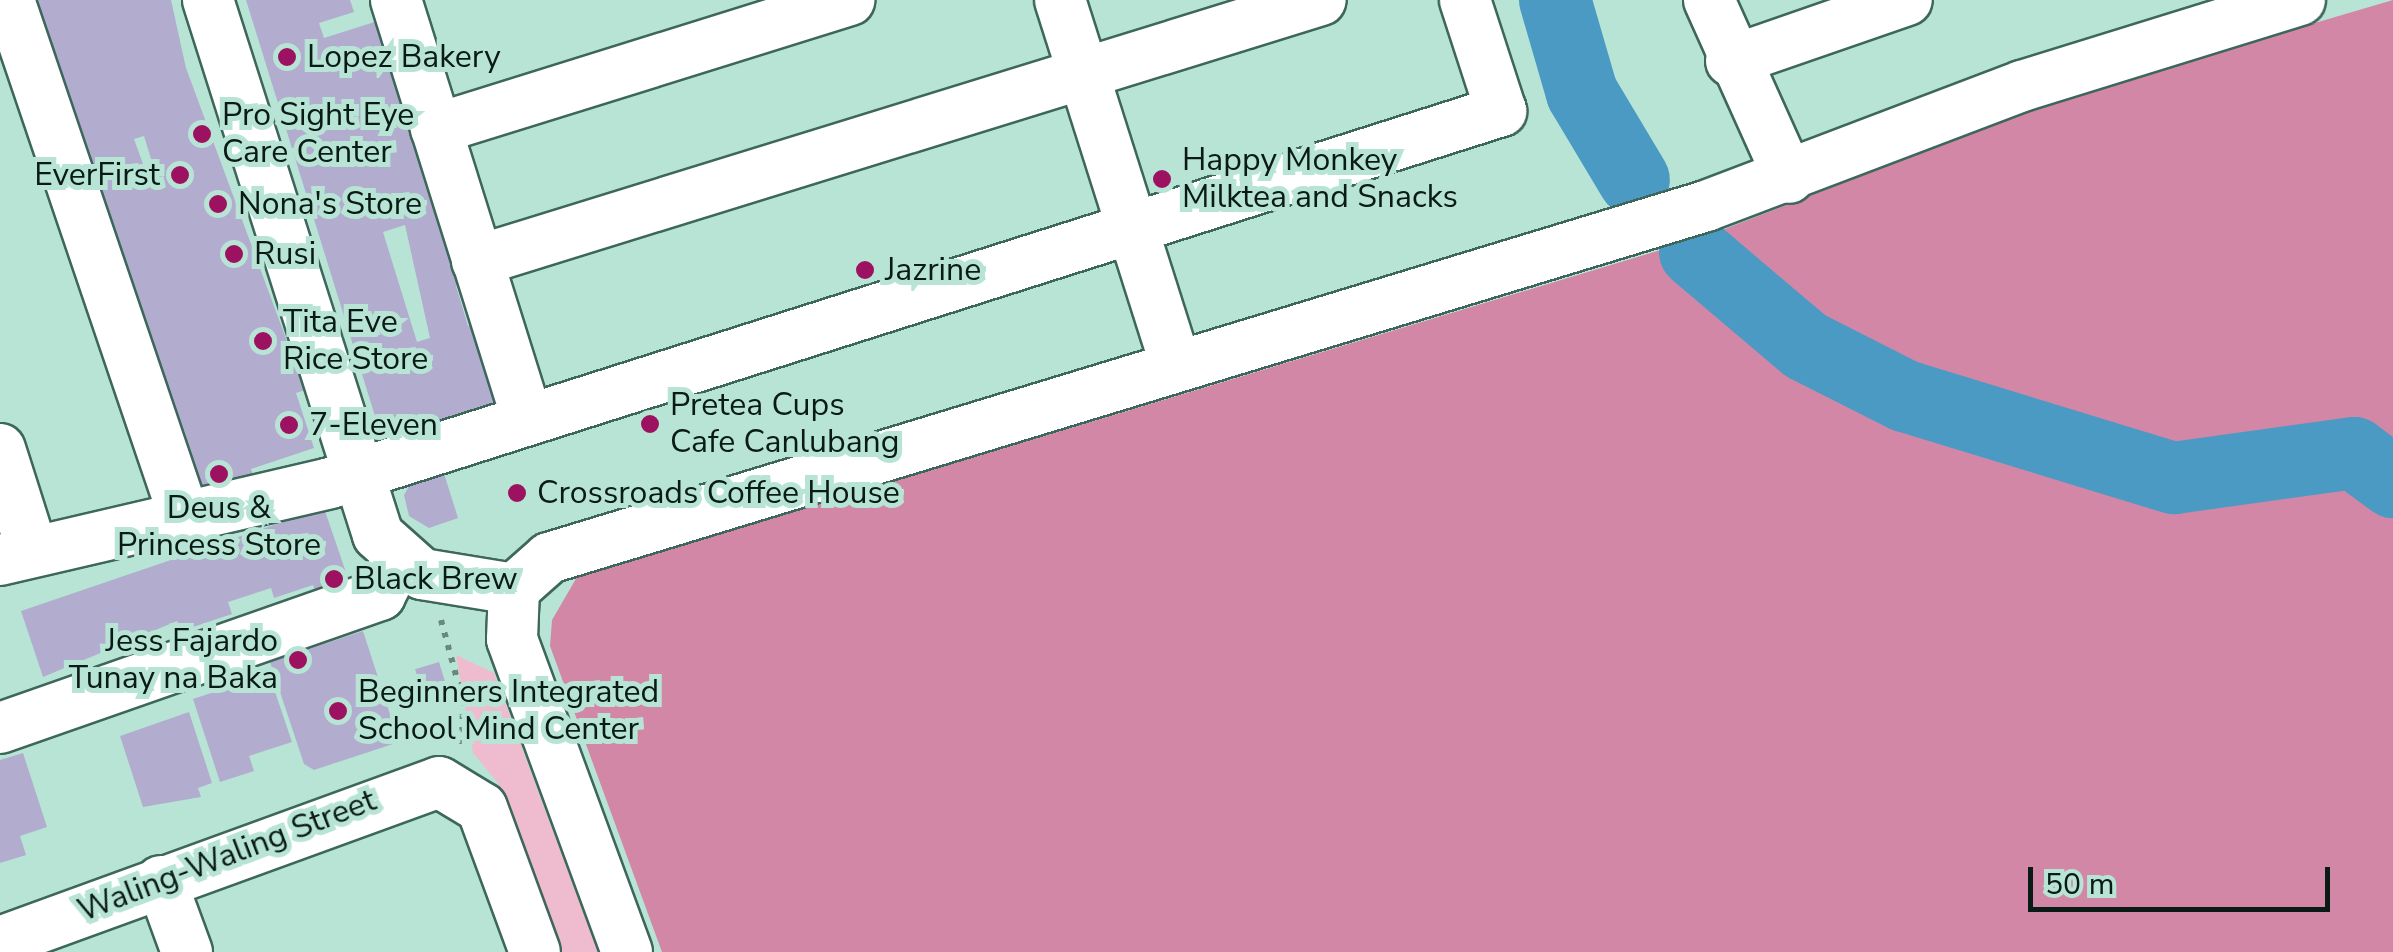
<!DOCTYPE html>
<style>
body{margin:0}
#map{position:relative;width:2393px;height:952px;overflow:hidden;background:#b8e4d6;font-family:"Nunito Sans",sans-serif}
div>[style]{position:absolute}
.green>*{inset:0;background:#efbbcf}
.forest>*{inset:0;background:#d287a6}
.river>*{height:72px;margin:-36px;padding:0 36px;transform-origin:36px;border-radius:36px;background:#4a9ac4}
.building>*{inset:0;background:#b2accf;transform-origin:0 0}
.path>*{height:6px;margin-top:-3px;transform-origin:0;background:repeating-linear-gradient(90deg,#69897f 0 5px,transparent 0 13px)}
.roads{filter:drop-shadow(2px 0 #3e675b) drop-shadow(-2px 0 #3e675b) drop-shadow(0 2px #3e675b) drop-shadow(0 -2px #3e675b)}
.minor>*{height:50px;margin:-25px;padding:0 25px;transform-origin:25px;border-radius:25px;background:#fff}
.dots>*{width:28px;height:28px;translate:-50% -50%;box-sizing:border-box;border:5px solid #b8e4d6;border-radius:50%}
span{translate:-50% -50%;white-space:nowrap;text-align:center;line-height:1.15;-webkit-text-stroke:10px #b8e4d6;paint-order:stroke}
.poi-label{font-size:32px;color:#0a1b16}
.left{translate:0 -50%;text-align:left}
.right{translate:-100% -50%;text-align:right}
.street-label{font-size:32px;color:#0a1b16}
.scale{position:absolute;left:2028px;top:867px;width:302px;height:45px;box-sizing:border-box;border:5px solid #0a1b16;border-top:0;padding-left:12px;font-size:30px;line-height:35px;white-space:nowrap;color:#0a1b16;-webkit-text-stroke:8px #b8e4d6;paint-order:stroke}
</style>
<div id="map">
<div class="green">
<i style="clip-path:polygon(456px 655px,494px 673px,598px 952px,557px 952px,498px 783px,473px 753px)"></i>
</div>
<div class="forest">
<i style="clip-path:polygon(2393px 0,2393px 952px,662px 952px,550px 646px,552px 620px,577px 577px,1707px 236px,2058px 99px)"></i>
</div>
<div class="river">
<i style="left:1555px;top:0;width:97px;rotate:73.8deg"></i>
<i style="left:1582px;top:93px;width:101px;rotate:59.1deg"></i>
<i style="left:1695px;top:252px;width:145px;rotate:40.3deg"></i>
<i style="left:1806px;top:346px;width:111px;rotate:26.8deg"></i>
<i style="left:1905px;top:396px;width:281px;rotate:17deg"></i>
<i style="left:2174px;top:478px;width:182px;rotate:-7.9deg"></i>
<i style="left:2354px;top:453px;width:49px;rotate:36.6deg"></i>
</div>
<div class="building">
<i style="clip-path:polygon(evenodd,27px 0,171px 0,186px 68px,305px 390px,296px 393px,314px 448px,251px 469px,256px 484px,206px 500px,184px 430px,173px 433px,27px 0,144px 136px,155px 172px,147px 175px,134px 139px,144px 136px)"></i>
<i style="clip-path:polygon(evenodd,246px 0,350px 0,354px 12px,319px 23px,324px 38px,384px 19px,449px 256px,459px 253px,468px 282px,456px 286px,468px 326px,477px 323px,503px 407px,407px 437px,403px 422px,379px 429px,246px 0,405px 225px,430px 338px,417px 342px,383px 232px,405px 225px)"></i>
<i style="clip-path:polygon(442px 467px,458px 518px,429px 528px,409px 516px,404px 495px,415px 476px)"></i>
<i style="clip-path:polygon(324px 508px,352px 590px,319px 602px,313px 585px,274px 598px,271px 588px,228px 602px,232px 614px,181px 631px,177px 621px,43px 677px,21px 611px)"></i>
<i style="clip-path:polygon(363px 631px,399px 742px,314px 770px,304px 764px,270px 662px)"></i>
<i style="left:439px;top:662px;width:21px;height:25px;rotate:73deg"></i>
<i style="clip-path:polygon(269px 674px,292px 742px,249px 756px,254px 771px,220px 782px,193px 699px)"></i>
<i style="clip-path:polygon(189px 712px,212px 783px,198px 788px,201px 797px,143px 807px,120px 736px)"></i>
<i style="clip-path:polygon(23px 753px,47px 827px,20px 836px,26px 855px,0 863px,0 760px)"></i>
</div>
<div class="path">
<i style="left:441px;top:620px;width:84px;rotate:74.8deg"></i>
<i style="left:463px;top:701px;width:43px;rotate:91.3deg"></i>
</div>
<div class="roads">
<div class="minor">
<i style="left:9px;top:0;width:542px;rotate:71.26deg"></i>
<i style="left:208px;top:0;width:561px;rotate:72.37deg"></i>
<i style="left:378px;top:535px;width:59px;rotate:41.6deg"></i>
<i style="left:422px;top:574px;width:93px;rotate:9.3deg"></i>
<i style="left:396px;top:0;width:439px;rotate:72.6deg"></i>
<i style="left:1060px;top:0;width:380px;rotate:72.4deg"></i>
<i style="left:1709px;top:0;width:195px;rotate:65.8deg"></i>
<i style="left:1731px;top:61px;width:186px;rotate:-19.1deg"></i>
<i style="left:436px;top:129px;width:433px;rotate:-17.3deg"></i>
<i style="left:477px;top:261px;width:883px;rotate:-17.18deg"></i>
<i style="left:0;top:449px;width:106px;rotate:72.4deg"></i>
<i style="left:0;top:560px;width:339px;rotate:-13.1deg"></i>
<i style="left:330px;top:483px;width:1229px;rotate:-17.62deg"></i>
<i style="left:1501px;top:111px;width:117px;rotate:-108deg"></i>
<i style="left:0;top:728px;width:403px;rotate:-19.3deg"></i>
<i style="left:380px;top:595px;width:38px;rotate:-63deg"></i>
<i style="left:161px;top:881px;width:76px;rotate:69.9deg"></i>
<i style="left:0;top:942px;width:467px;rotate:-20deg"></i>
<i style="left:439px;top:782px;width:50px;rotate:31.2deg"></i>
<i style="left:482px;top:808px;width:153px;rotate:69.8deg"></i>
<i style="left:627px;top:952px;width:333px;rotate:-110.2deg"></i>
<i style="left:512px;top:639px;width:50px;rotate:-87.7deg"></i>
<i style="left:514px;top:589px;width:47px;rotate:-41.5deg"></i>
<i style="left:549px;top:558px;width:1209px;rotate:-16.92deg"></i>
<i style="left:1706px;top:206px;width:338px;rotate:-20.8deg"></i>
<i style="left:2022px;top:86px;width:291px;rotate:-17.2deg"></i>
</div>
</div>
<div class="dots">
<i style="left:287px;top:57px;background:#9d1260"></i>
<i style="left:202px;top:134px;background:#9d1260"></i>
<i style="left:180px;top:175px;background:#9d1260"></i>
<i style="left:1162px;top:179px;background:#9d1260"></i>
<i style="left:218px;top:204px;background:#9d1260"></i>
<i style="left:234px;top:254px;background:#9d1260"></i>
<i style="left:865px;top:270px;background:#9d1260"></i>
<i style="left:263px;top:341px;background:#9d1260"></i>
<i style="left:650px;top:424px;background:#9d1260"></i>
<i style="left:289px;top:425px;background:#9d1260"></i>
<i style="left:219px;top:474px;background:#9d1260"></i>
<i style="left:517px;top:493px;background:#9d1260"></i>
<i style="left:334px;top:579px;background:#9d1260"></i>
<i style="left:298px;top:660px;background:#9d1260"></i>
<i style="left:338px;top:711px;background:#9d1260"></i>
</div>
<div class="poi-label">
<span class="left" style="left:307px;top:57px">Lopez Bakery</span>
<span class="left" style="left:222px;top:134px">Pro Sight Eye<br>Care Center</span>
<span class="left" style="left:1182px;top:179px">Happy Monkey<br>Milktea and Snacks</span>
<span class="right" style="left:160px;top:175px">EverFirst</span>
<span class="left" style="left:238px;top:204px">Nona's Store</span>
<span class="left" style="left:254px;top:254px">Rusi</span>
<span class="left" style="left:885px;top:270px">Jazrine</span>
<span class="left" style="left:283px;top:341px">Tita Eve<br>Rice Store</span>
<span class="left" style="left:670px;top:424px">Pretea Cups<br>Cafe Canlubang</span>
<span class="left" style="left:309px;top:425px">7-Eleven</span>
<span class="left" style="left:537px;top:493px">Crossroads Coffee House</span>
<span style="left:219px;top:527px">Deus &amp;<br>Princess Store</span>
<span class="left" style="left:354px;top:579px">Black Brew</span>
<span class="right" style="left:278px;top:660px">Jess Fajardo<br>Tunay na Baka</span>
<span class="left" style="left:358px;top:711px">Beginners Integrated<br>School Mind Center</span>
</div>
<div class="street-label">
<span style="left:227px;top:856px;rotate:-21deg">Waling-Waling Street</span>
</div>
<div class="scale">50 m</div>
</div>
